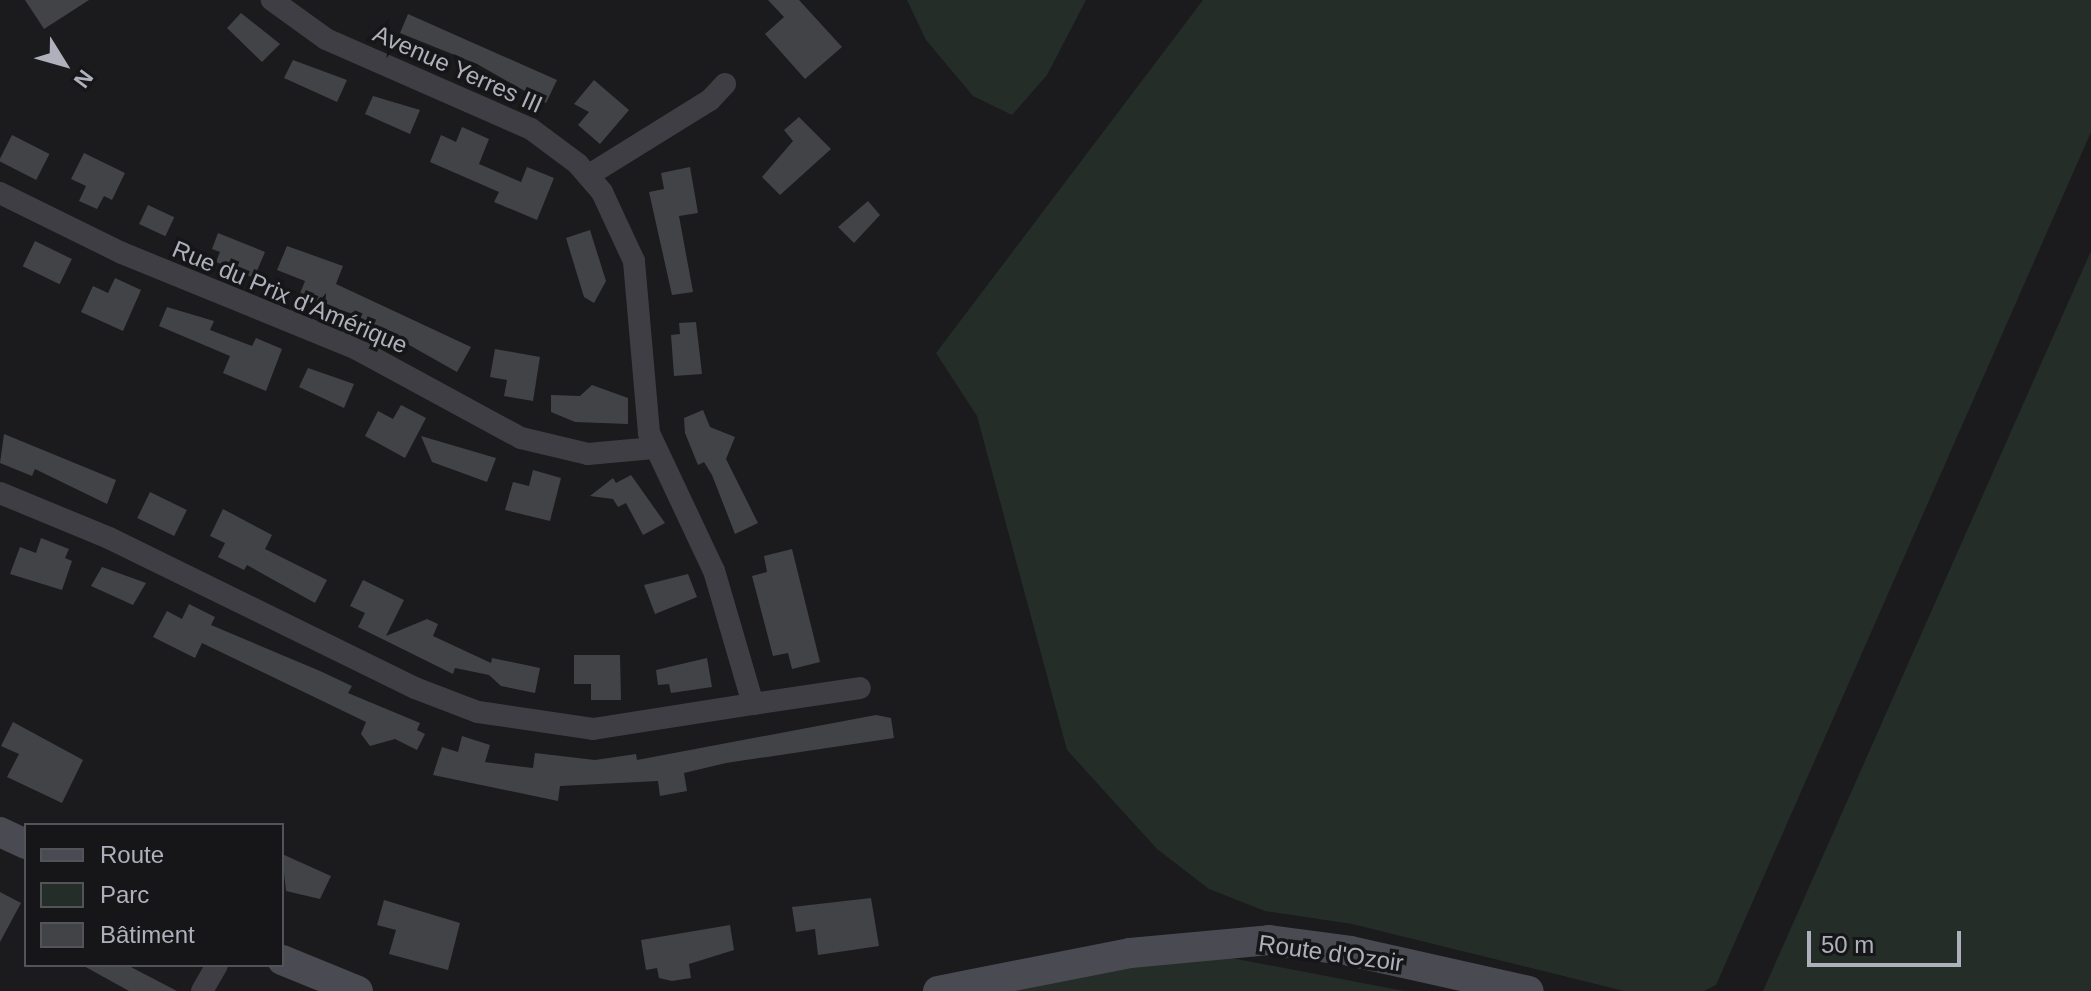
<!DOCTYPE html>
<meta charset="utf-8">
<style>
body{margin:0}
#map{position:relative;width:2091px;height:991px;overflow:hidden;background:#1b1b1d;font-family:Arial,sans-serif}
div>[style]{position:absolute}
.green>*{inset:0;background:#242d27}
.building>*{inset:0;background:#424347;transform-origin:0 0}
.street>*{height:22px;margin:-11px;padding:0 11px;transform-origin:11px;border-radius:11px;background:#3e3e44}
.secondary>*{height:30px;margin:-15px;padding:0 15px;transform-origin:15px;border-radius:15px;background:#4a4b52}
span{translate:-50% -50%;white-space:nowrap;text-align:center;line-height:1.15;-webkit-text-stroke:7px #161618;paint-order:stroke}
.street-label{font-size:24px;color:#aeb0bc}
.legend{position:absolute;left:24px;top:823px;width:260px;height:144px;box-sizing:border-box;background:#161618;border:2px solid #53545a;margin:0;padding:10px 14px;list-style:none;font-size:24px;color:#aeb0bc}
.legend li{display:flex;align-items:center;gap:16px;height:40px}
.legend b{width:40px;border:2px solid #53545a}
.north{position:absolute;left:24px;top:24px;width:80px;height:80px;-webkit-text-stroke:6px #161618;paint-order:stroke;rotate:127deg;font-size:22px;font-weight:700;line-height:32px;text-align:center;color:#aeb0bc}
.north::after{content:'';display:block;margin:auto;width:28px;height:36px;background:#aeb0bc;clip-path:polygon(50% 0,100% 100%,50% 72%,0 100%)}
.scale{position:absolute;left:1807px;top:931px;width:154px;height:36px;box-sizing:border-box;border:4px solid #aeb0bc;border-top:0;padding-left:10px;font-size:24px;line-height:28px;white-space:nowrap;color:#aeb0bc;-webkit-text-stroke:6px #161618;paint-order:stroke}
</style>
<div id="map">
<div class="green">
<i style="clip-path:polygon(907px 0,1086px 0,1047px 75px,1012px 115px,973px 96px,926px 40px)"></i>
<i style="clip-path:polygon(1203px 0,2091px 0,2091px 132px,1716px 985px,1704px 991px,1624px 991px,1352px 924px,1265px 911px,1209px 889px,1157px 849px,1067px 750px,977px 416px,936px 353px)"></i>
<i style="clip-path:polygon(2091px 251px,2091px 991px,1763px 991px)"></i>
<i style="clip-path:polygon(1174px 947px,1404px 991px,938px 991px)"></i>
</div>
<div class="building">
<i style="clip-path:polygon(25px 0,89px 0,44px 29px)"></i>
<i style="clip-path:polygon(768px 0,799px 0,842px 47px,805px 79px,765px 34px,784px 17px)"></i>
<i style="clip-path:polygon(241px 13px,280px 44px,262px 62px,227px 28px)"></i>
<i style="clip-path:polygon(408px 14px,557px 80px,546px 103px,477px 64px,400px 33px)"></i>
<i style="clip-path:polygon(293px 60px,347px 80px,337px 102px,284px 78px)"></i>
<i style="clip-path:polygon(594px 80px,629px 110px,600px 144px,578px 125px,589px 112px,574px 104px)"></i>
<i style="clip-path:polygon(373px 96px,420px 110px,410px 134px,365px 114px)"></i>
<i style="clip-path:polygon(799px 117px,831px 149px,780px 195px,762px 177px,793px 141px,784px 130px)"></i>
<i style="clip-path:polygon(462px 127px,489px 139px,479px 164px,521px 182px,527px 167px,554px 178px,537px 220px,494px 202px,499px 192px,430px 162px,441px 135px,456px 142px)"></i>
<i style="left:12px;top:135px;width:42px;height:29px;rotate:27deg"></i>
<i style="clip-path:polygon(84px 153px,125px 173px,112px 200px,104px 196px,97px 209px,79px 201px,86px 186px,71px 179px)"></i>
<i style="clip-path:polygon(690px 167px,698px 213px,679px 216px,693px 292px,672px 295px,649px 192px,664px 189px,661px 173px)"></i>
<i style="clip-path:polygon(868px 201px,880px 215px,854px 243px,838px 227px)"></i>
<i style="left:148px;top:205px;width:29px;height:21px;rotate:25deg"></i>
<i style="clip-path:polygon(590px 230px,606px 281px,594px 303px,584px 297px,566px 238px)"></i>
<i style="clip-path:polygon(218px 233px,265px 252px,254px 278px,216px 262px,220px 252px,212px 249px)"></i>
<i style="left:35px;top:241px;width:41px;height:28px;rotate:26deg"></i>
<i style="clip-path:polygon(287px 246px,343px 266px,336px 284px,471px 347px,457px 372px,356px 315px,299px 296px,305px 281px,277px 270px)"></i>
<i style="clip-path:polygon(115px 278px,141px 290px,123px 331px,81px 312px,93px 286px,108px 293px)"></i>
<i style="clip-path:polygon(167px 307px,214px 321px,210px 330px,252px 346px,256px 338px,282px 349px,266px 391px,223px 373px,230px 356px,159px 326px)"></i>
<i style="clip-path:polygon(696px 322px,702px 374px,674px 376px,671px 335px,680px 334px,679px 323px)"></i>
<i style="clip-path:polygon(495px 349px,540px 357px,533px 401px,504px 396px,507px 380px,490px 377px)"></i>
<i style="clip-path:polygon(308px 368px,354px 384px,344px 408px,299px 387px)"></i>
<i style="clip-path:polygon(592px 385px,628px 398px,628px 424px,575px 422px,551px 412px,551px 395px,580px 396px)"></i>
<i style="clip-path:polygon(401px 405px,426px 418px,405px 458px,365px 436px,378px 411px,393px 419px)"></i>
<i style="clip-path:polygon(703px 410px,710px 427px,735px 437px,726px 459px,758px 523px,735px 534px,712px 475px,704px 462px,698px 465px,685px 433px,684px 418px)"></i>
<i style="clip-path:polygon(4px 434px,116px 480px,107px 504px,35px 469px,32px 476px,0 463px)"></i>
<i style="clip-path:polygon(421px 436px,496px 458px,487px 482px,432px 462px)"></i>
<i style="clip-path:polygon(533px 470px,561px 478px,550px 521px,505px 510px,513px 482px,529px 486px)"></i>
<i style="clip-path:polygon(631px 475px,665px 523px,643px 535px,626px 503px,618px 507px,613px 499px,590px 496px,613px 478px,616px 483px)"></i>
<i style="left:150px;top:492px;width:41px;height:29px;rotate:26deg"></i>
<i style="clip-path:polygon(223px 509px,272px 535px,265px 549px,327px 580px,315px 603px,247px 565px,244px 570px,218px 557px,225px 543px,210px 536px)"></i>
<i style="clip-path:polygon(41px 538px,69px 549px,65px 558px,72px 561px,62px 590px,10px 574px,20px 547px,36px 553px)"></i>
<i style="clip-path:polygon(792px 549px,820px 662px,792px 669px,788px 653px,773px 656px,752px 576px,767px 572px,764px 556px)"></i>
<i style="clip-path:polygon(102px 567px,146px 583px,133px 605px,91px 586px)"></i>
<i style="clip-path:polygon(688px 574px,697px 597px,655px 614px,644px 585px)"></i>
<i style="clip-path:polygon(363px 580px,404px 600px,386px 636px,427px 619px,438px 624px,433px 636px,491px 663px,492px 658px,540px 668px,535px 693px,501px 686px,489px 675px,455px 668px,453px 674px,358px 627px,365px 613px,350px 606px)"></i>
<i style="clip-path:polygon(189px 604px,215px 617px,211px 625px,320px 671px,352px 686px,348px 693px,420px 723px,417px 730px,425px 734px,417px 750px,395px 739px,370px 746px,361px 734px,366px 722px,202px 643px,195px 658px,153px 637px,167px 611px,182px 619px)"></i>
<i style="clip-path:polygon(574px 655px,620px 655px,621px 700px,591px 700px,591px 684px,574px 684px)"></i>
<i style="clip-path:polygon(707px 658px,712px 687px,671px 693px,669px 684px,658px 685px,656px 670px)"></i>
<i style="clip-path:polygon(876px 715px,891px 718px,894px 738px,726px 763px,684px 773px,687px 791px,660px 796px,658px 781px,560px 786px,558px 801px,433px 775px,442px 747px,458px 752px,462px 736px,490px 745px,485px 762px,533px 768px,535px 753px,595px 760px,636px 754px,637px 760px)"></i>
<i style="clip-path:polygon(13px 722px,83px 760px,62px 803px,7px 777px,19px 754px,1px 746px)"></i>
<i style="clip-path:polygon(282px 854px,331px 876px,320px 899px,286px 891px)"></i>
<i style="clip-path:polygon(0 892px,21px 903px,0 942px)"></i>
<i style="clip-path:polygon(871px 898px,879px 946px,818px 955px,815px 929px,796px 932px,792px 907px)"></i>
<i style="clip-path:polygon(384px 900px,460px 923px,448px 970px,389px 954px,396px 930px,377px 925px)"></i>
<i style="clip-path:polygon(730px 925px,734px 950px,689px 964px,691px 978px,672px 981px,659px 978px,657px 968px,646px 970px,641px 940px)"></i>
<i style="clip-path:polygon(82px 965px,127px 965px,177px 991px,129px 991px)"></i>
</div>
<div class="street">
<i style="left:589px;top:175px;width:142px;rotate:-31.8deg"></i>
<i style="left:710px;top:100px;width:22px;rotate:-47deg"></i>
<i style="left:0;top:193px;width:136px;rotate:26.2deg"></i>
<i style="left:122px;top:253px;width:252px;rotate:22.2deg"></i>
<i style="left:355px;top:348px;width:189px;rotate:28.5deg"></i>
<i style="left:521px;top:438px;width:69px;rotate:13.4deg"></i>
<i style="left:588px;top:454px;width:66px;rotate:-5.2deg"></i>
<i style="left:0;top:493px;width:118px;rotate:22.4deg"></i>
<i style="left:109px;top:538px;width:341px;rotate:26.1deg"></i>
<i style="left:415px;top:688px;width:67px;rotate:20.9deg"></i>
<i style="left:478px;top:712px;width:116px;rotate:8.4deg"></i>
<i style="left:593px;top:729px;width:162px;rotate:-8.9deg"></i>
<i style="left:753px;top:704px;width:139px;rotate:-106.3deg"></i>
<i style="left:714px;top:571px;width:153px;rotate:-115.2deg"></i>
<i style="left:649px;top:433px;width:173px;rotate:-95deg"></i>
<i style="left:634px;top:261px;width:76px;rotate:-114.9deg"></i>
<i style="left:602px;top:192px;width:37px;rotate:-131deg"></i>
<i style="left:578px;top:164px;width:59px;rotate:-143.3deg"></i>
<i style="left:531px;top:129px;width:224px;rotate:-156.3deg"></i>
<i style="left:326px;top:39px;width:67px;rotate:-144.2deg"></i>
<i style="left:753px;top:704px;width:108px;rotate:-8.5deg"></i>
<i style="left:202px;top:991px;width:30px;rotate:-60deg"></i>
</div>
<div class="secondary">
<i style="left:0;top:832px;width:29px;rotate:25deg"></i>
<i style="left:282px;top:960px;width:82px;rotate:22.2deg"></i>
<i style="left:938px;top:991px;width:196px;rotate:-11.2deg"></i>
<i style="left:1130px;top:953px;width:140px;rotate:-5.3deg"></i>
<i style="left:1269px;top:940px;width:82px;rotate:7.7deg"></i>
<i style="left:1350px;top:951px;width:183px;rotate:12.6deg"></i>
</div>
<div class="street-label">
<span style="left:458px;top:69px;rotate:24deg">Avenue Yerres III</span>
<span style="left:290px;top:297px;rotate:23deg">Rue du Prix d'Amérique</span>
<span style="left:1331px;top:953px;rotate:8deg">Route d'Ozoir</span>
</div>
<ul class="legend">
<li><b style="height:10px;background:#4a4b52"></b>Route</li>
<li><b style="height:22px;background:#242d27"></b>Parc</li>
<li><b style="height:22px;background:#424347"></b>Bâtiment</li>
</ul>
<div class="north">N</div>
<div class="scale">50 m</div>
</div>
